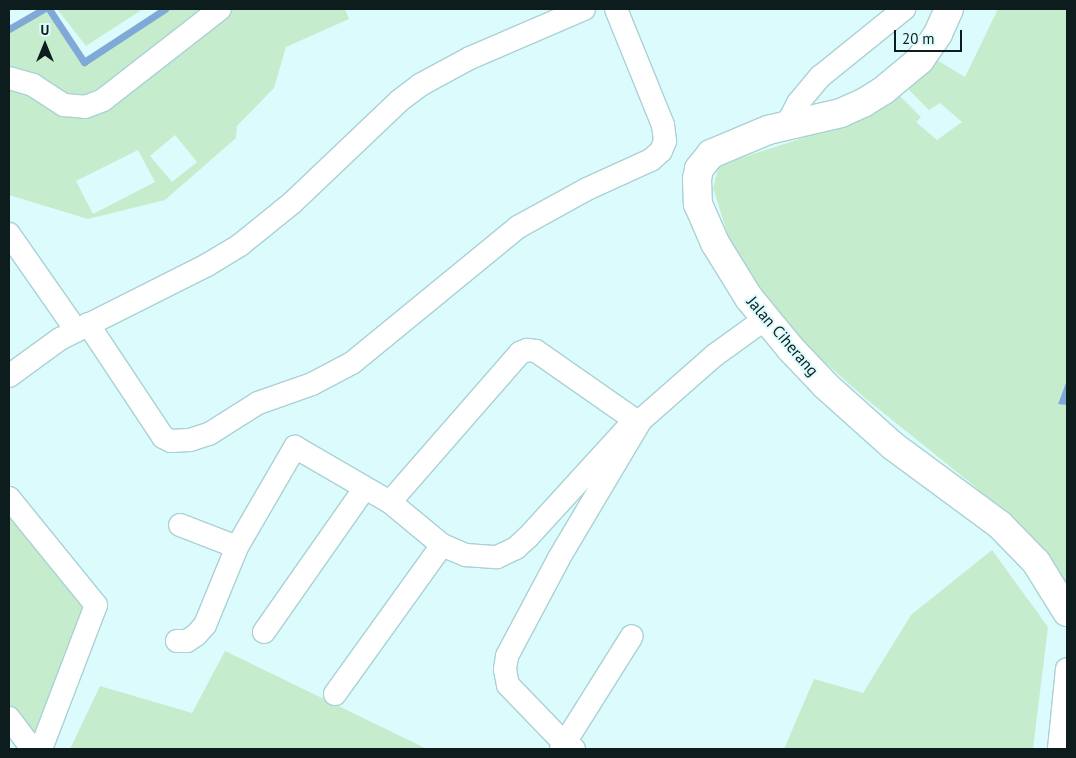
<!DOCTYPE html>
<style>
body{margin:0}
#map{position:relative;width:1076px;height:758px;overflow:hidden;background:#dcfbfd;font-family:"PT Sans",sans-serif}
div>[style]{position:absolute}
.green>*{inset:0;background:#c5edcd}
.water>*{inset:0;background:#7fa9d6}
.stream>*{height:7px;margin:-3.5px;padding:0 3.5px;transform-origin:3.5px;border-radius:3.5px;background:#7fa9d6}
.roads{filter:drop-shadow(1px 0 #abd1d4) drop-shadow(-1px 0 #abd1d4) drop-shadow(0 1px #abd1d4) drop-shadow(0 -1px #abd1d4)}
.minor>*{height:22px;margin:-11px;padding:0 11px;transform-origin:11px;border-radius:11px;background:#fff}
.tertiary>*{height:28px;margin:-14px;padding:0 14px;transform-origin:14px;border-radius:14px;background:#fff}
span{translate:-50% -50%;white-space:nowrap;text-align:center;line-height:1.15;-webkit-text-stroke:4px #dcfbfd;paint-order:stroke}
.street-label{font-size:16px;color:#0d1c1d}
.frame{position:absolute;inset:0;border:10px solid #0d1c1d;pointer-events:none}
.north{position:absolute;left:20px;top:20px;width:50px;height:50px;-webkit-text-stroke:4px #dcfbfd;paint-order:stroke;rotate:0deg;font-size:14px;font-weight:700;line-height:20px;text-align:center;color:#0d1c1d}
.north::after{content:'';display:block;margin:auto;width:18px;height:22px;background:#0d1c1d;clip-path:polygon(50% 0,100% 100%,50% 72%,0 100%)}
.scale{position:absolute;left:894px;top:30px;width:68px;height:22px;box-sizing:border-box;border:2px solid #0d1c1d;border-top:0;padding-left:6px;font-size:15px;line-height:18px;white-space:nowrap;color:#0d1c1d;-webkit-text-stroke:4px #dcfbfd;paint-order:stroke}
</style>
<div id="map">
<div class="green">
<i style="clip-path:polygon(evenodd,43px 9px,49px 9px,84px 62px,165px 9px,345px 9px,349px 19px,286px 47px,274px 88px,237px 126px,236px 138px,165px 200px,88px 219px,9px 195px,9px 29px,43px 9px,175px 135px,197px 162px,172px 182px,150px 156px,175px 135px,43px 9px,138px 150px,155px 182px,93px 214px,76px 181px,138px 150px)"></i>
<i style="clip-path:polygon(57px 9px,143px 9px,86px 46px)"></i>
<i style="clip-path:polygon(998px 9px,1067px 9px,1067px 380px,1058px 403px,1067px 405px,1067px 592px,1022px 532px,973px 485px,865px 398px,800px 340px,759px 290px,730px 242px,713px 188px,719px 165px,809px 136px,895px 91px,921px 117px,916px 122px,937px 140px,962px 122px,940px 103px,929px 110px,904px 85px,932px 57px,965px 77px)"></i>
<i style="clip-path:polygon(9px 498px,96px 605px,41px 749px,9px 718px)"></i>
<i style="clip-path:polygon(992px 550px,1048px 627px,1033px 749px,784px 749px,814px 679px,863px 693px,911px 615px)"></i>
<i style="clip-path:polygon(225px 651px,427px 749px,70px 749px,100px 686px,192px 713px)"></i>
</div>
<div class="water">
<i style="clip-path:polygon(1067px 380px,1067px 405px,1058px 404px)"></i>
</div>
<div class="stream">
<i style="left:49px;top:9px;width:64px;rotate:56.6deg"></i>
<i style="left:84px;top:62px;width:97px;rotate:-33.2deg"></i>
<i style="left:9px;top:29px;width:39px;rotate:-30deg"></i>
</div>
<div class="roads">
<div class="minor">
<i style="left:9px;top:78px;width:25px;rotate:16deg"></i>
<i style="left:33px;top:85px;width:37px;rotate:33deg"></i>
<i style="left:64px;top:105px;width:21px;rotate:5deg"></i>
<i style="left:85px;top:107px;width:19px;rotate:-21deg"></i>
<i style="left:103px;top:100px;width:148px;rotate:-37.9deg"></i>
<i style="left:787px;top:124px;width:24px;rotate:-62deg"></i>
<i style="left:798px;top:103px;width:35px;rotate:-50deg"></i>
<i style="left:821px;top:76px;width:107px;rotate:-38.9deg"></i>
<i style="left:9px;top:234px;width:117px;rotate:55.1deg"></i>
<i style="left:88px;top:324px;width:136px;rotate:56.4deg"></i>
<i style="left:163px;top:437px;width:9px;rotate:27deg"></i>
<i style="left:171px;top:441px;width:19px;rotate:-3deg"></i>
<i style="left:190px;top:440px;width:20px;rotate:-18deg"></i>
<i style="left:209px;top:434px;width:58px;rotate:-32.3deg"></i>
<i style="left:258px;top:403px;width:57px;rotate:-19.4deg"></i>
<i style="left:312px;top:384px;width:45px;rotate:-27.7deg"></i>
<i style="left:352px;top:363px;width:215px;rotate:-39.3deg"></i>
<i style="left:518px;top:227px;width:79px;rotate:-28.8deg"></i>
<i style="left:587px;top:189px;width:70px;rotate:-24.4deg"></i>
<i style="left:651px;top:160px;width:13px;rotate:-42deg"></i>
<i style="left:661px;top:151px;width:11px;rotate:-68deg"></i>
<i style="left:665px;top:141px;width:16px;rotate:-97deg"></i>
<i style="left:663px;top:125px;width:125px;rotate:-112.1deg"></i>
<i style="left:9px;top:376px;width:63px;rotate:-36deg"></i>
<i style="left:60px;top:339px;width:165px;rotate:-26.7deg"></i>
<i style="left:207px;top:265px;width:39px;rotate:-31deg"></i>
<i style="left:240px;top:245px;width:67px;rotate:-38.9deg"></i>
<i style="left:292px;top:203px;width:148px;rotate:-43.6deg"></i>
<i style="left:399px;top:101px;width:26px;rotate:-37deg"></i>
<i style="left:420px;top:85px;width:57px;rotate:-28.4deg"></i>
<i style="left:470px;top:58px;width:124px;rotate:-23.3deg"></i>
<i style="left:9px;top:498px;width:138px;rotate:50.9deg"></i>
<i style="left:96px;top:605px;width:154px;rotate:110.9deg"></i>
<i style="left:390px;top:502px;width:198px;rotate:-48.9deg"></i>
<i style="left:520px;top:353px;width:8px;rotate:-23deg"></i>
<i style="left:527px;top:350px;width:9px;rotate:6deg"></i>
<i style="left:536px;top:351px;width:121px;rotate:34.9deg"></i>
<i style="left:635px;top:420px;width:6px"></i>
<i style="left:180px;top:525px;width:61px;rotate:21.1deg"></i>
<i style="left:264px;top:632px;width:174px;rotate:-55deg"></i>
<i style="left:177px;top:641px;width:10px"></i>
<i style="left:187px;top:641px;width:11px;rotate:-34deg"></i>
<i style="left:196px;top:635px;width:13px;rotate:-48deg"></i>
<i style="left:205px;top:625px;width:84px;rotate:-67.7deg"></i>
<i style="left:237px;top:547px;width:116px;rotate:-59.9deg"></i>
<i style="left:295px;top:447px;width:110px;rotate:30.1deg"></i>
<i style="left:390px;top:502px;width:67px;rotate:39.6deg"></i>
<i style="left:442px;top:545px;width:26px;rotate:23deg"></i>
<i style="left:466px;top:555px;width:31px;rotate:4deg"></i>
<i style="left:497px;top:557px;width:21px;rotate:-25deg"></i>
<i style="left:516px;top:548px;width:16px;rotate:-43deg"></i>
<i style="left:528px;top:537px;width:159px;rotate:-47.6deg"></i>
<i style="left:335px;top:694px;width:183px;rotate:-54.3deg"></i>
<i style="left:9px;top:718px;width:39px;rotate:53deg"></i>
<i style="left:561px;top:749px;width:133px;rotate:-57.9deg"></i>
<i style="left:574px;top:749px;width:10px;rotate:-151deg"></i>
<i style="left:565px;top:744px;width:82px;rotate:-134deg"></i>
<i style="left:508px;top:685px;width:16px;rotate:-101deg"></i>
<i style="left:505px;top:669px;width:13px;rotate:-81deg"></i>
<i style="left:507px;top:656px;width:111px;rotate:-62deg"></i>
<i style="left:559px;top:558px;width:161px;rotate:-59.3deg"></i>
<i style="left:641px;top:420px;width:98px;rotate:-41.3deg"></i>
<i style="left:715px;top:355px;width:62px;rotate:-35.8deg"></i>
<i style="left:1059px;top:749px;width:80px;rotate:-84.3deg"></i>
</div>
<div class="tertiary">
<i style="left:949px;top:9px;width:27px;rotate:114deg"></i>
<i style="left:938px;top:34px;width:32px;rotate:125deg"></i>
<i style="left:920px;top:60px;width:47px;rotate:140.2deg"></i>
<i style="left:884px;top:90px;width:25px;rotate:148deg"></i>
<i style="left:863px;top:103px;width:24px;rotate:156deg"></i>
<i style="left:841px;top:113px;width:75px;rotate:166.9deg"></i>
<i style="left:768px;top:130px;width:62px;rotate:157.2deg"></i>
<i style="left:711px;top:154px;width:19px;rotate:129deg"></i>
<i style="left:699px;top:169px;width:10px;rotate:101deg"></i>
<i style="left:697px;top:179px;width:25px;rotate:88deg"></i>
<i style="left:698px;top:204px;width:43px;rotate:66.4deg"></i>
<i style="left:715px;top:243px;width:65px;rotate:58.3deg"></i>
<i style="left:749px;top:298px;width:65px;rotate:50.6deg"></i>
<i style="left:790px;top:348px;width:52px;rotate:46.5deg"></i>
<i style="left:826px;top:386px;width:90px;rotate:41.8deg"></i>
<i style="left:893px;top:446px;width:133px;rotate:36.4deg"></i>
<i style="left:1000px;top:525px;width:52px;rotate:45.8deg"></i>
<i style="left:1036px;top:562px;width:59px;rotate:58.2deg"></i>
</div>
</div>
<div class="street-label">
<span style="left:783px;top:336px;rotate:49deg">Jalan Ciherang</span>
</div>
<div class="frame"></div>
<div class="north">U</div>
<div class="scale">20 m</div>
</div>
